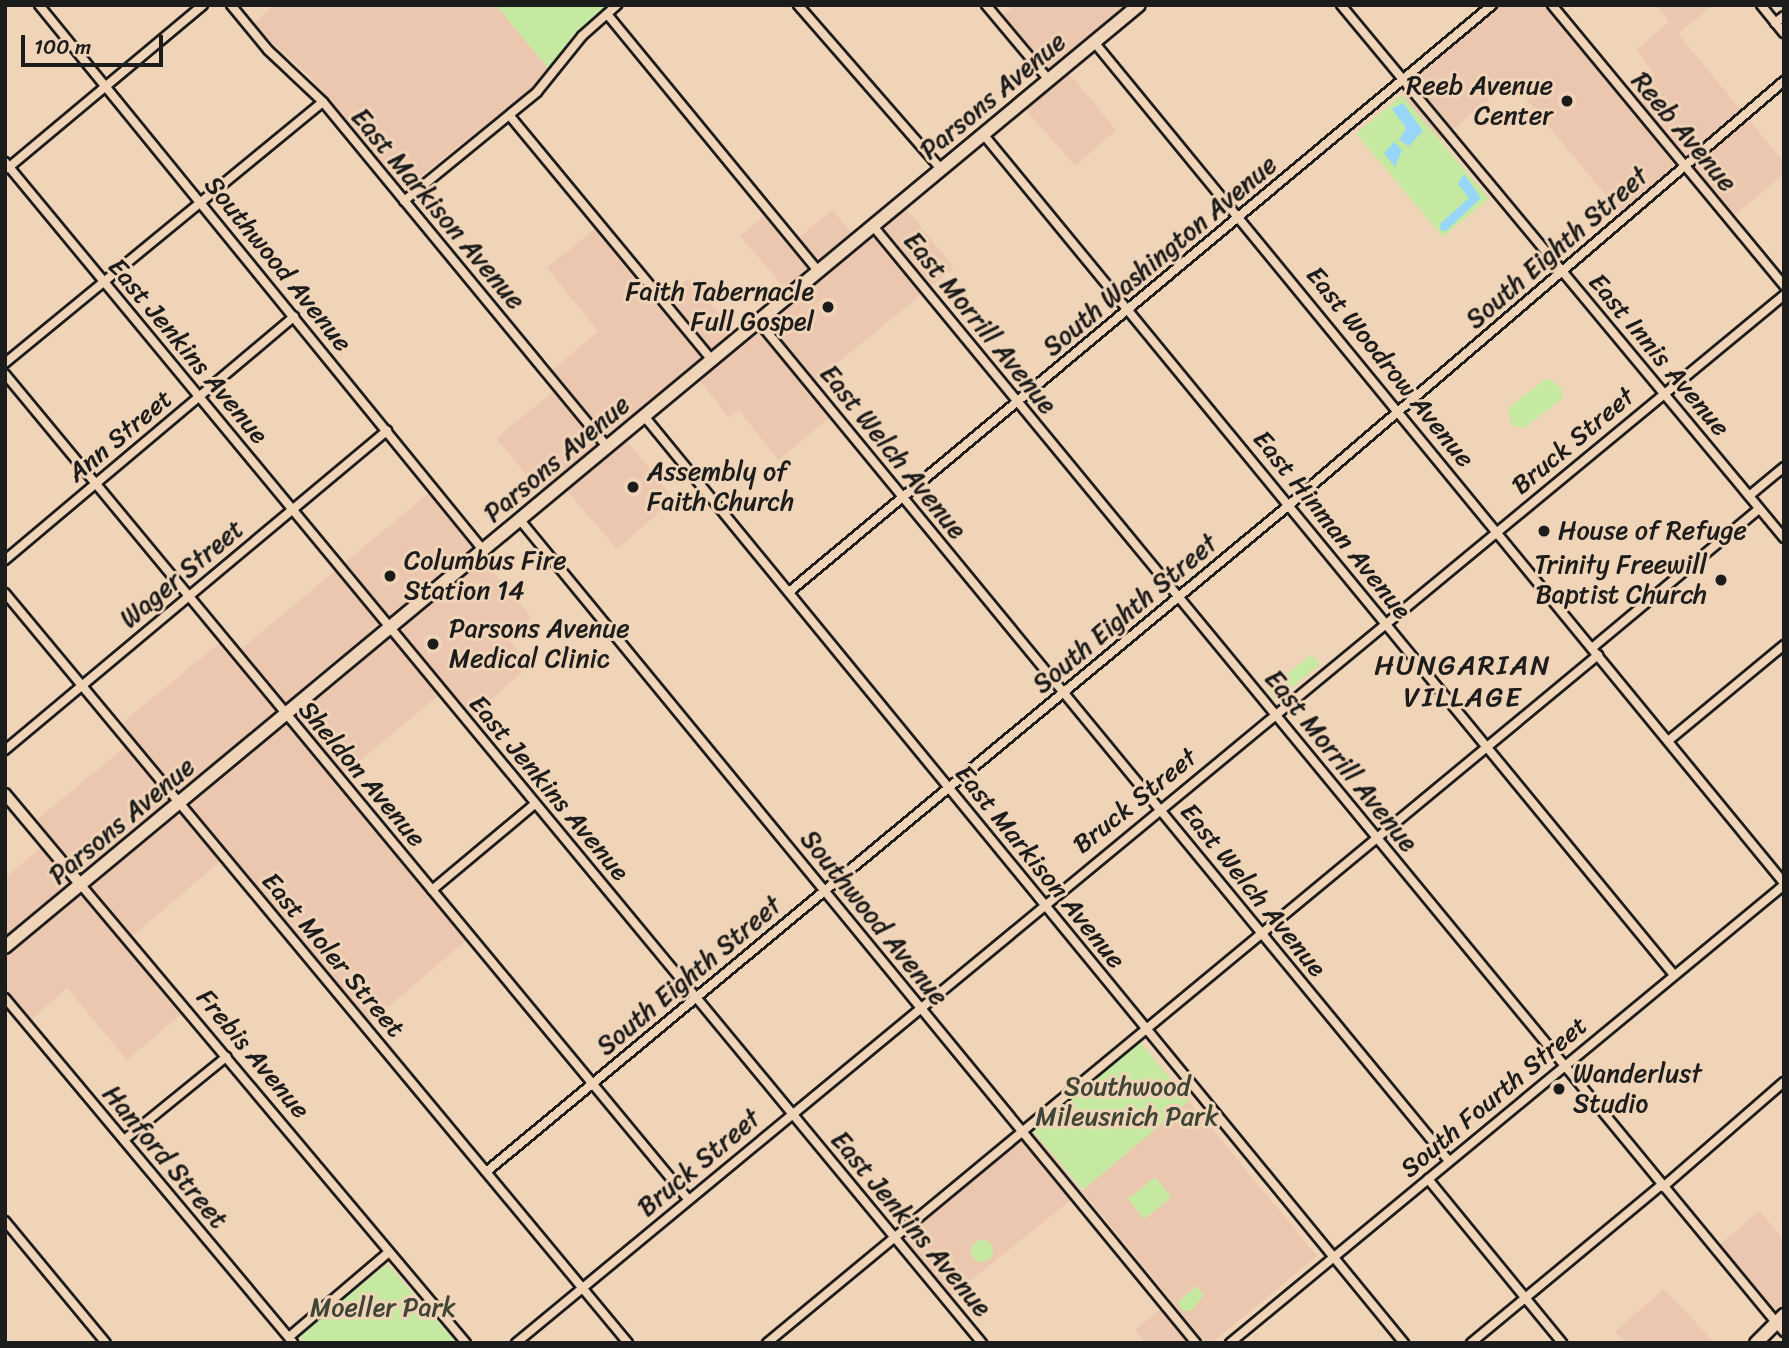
<!DOCTYPE html>
<style>
body{margin:0}
#map{position:relative;width:1789px;height:1348px;overflow:hidden;background:#f0d4b7;font-family:Sriracha,sans-serif}
div>[style]{position:absolute}
.built>*{inset:0;background:#ecc7af}
.green>*{inset:0;background:#c6e9a2;transform-origin:0 0}
.round{border-radius:50%}
.water>*{inset:0;background:#98d6f9}
.roads{filter:drop-shadow(2px 0 #1c1c1c) drop-shadow(-2px 0 #1c1c1c) drop-shadow(0 2px #1c1c1c) drop-shadow(0 -2px #1c1c1c)}
.minor>*{height:8px;margin:-4px;padding:0 4px;transform-origin:4px;border-radius:4px;background:#f0d4b7}
.secondary>*{height:10px;margin:-5px;padding:0 5px;transform-origin:5px;border-radius:5px;background:#f0d4b7}
.primary>*{height:12px;margin:-6px;padding:0 6px;transform-origin:6px;border-radius:6px;background:#f0d4b7}
.dots>*{width:19px;height:19px;translate:-50% -50%;box-sizing:border-box;border:4px solid #f0d4b7;border-radius:50%}
span{translate:-50% -50%;white-space:nowrap;text-align:center;line-height:1.15;-webkit-text-stroke:6px #f0d4b7;paint-order:stroke}
.poi-label{font-size:26px;color:#1c1c1c}
.right{translate:-100% -50%;text-align:right}
.left{translate:0 -50%;text-align:left}
.street-label{font-size:26px;color:#1c1c1c}
.park-label{font-size:26px;color:#3e4537}
.neighbourhood-label{font-size:28px;color:#1c1c1c;letter-spacing:2px}
.frame{position:absolute;inset:0;border:7px solid #1c1c1c;pointer-events:none}
.scale{position:absolute;left:21px;top:35px;width:142px;height:32px;box-sizing:border-box;border:4px solid #1c1c1c;border-top:0;padding-left:9px;font-size:21px;line-height:24px;white-space:nowrap;color:#1c1c1c;-webkit-text-stroke:5px #f0d4b7;paint-order:stroke}
</style>
<div id="map">
<div class="built">
<i style="clip-path:polygon(274px 5px,496px 5px,548px 68px,529px 91px,408px 186px,400px 186px,311px 78px,252px 25px)"></i>
<i style="clip-path:polygon(1015px 5px,1139px 5px,1064px 67px,1116px 130px,1075px 166px,1020px 103px,1047px 81px,996px 21px)"></i>
<i style="clip-path:polygon(1493px 5px,1549px 5px,1626px 97px,1654px 74px,1636px 50px,1669px 22px,1656px 5px,1713px 5px,1678px 34px,1784px 162px,1784px 174px,1729px 220px,1682px 166px,1623px 216px,1511px 81px,1440px 140px,1402px 95px,1401px 83px)"></i>
<i style="clip-path:polygon(900px 201px,954px 268px,809px 386px,833px 415px,778px 460px,739px 410px,729px 418px,695px 374px,622px 435px,674px 499px,617px 549px,563px 486px,546px 499px,496px 438px,558px 388px,547px 375px,598px 331px,547px 268px,601px 224px,662px 300px,689px 278px,739px 336px,790px 294px,740px 236px,769px 211px,794px 241px,832px 210px,856px 238px)"></i>
<i style="clip-path:polygon(435px 488px,486px 550px,479px 555px,531px 617px,508px 638px,529px 666px,465px 722px,440px 694px,338px 779px,470px 937px,366px 1026px,224px 858px,129px 939px,185px 1011px,127px 1060px,67px 988px,26px 1024px,9px 1005px,5px 1008px,5px 878px,45px 844px,30px 825px,129px 744px,116px 728px,223px 640px,235px 654px)"></i>
<i style="clip-path:polygon(1189px 1101px,1317px 1256px,1212px 1343px,1146px 1343px,1135px 1330px,1171px 1300px,1082px 1191px,944px 1302px,893px 1240px,1020px 1132px,1032px 1130px,1082px 1191px)"></i>
<i style="clip-path:polygon(1760px 1211px,1784px 1241px,1784px 1315px,1776px 1322px,1715px 1248px)"></i>
<i style="clip-path:polygon(1664px 1289px,1715px 1343px,1627px 1343px,1615px 1331px)"></i>
</div>
<div class="green">
<i style="clip-path:polygon(496px 5px,609px 5px,574px 35px,548px 68px)"></i>
<i style="left:1402px;top:95px;width:135px;height:60px;rotate:50deg"></i>
<i style="clip-path:polygon(1547px 378px,1562px 388px,1562px 399px,1524px 428px,1512px 425px,1508px 408px)"></i>
<i style="left:1312px;top:654px;width:13px;height:57px;rotate:51deg"></i>
<i style="left:1139px;top:1041px;width:78px;height:139px;rotate:50deg"></i>
<i style="left:1155px;top:1177px;width:26px;height:35px;rotate:51deg"></i>
<i class="round" style="left:971px;top:1240px;width:22px;height:22px"></i>
<i style="clip-path:polygon(387px 1264px,457px 1343px,305px 1343px,299px 1336px)"></i>
<i style="clip-path:polygon(1196px 1286px,1204px 1295px,1191px 1311px,1184px 1311px,1177px 1303px)"></i>
</div>
<div class="water">
<i style="clip-path:polygon(1403px 103px,1423px 131px,1409px 146px,1399px 140px,1406px 128px,1392px 109px)"></i>
<i style="clip-path:polygon(1394px 142px,1402px 150px,1395px 167px,1384px 153px)"></i>
<i style="clip-path:polygon(1464px 174px,1481px 198px,1446px 231px,1441px 231px,1440px 224px,1469px 198px,1458px 184px)"></i>
</div>
<div class="roads">
<div class="minor">
<i style="left:39px;top:5px;width:703px;rotate:50.83deg"></i>
<i style="left:231px;top:5px;width:58px;rotate:50.6deg"></i>
<i style="left:268px;top:50px;width:76px;rotate:43.4deg"></i>
<i style="left:323px;top:102px;width:446px;rotate:50.5deg"></i>
<i style="left:798px;top:5px;width:218px;rotate:48.9deg"></i>
<i style="left:986px;top:5px;width:98px;rotate:50deg"></i>
<i style="left:1341px;top:5px;width:693px;rotate:50.27deg"></i>
<i style="left:1552px;top:5px;width:364px;rotate:50.4deg"></i>
<i style="left:1761px;top:5px;width:36px;rotate:51deg"></i>
<i style="left:607px;top:14px;width:333px;rotate:50.6deg"></i>
<i style="left:1775px;top:23px;width:11px;rotate:-38deg"></i>
<i style="left:1094px;top:42px;width:1088px;rotate:50.63deg"></i>
<i style="left:510px;top:116px;width:317px;rotate:50.4deg"></i>
<i style="left:983px;top:134px;width:1088px;rotate:50.59deg"></i>
<i style="left:5px;top:162px;width:1533px;rotate:50.4deg"></i>
<i style="left:8px;top:168px;width:254px;rotate:-39.9deg"></i>
<i style="left:404px;top:201px;width:172px;rotate:-39.3deg"></i>
<i style="left:537px;top:92px;width:72px;rotate:-51.2deg"></i>
<i style="left:582px;top:36px;width:47px;rotate:-41.5deg"></i>
<i style="left:873px;top:226px;width:1433px;rotate:50.52deg"></i>
<i style="left:758px;top:321px;width:1088px;rotate:50.56deg"></i>
<i style="left:5px;top:363px;width:411px;rotate:-39.4deg"></i>
<i style="left:5px;top:374px;width:1071px;rotate:50.38deg"></i>
<i style="left:644px;top:416px;width:1199px;rotate:50.65deg"></i>
<i style="left:1749px;top:496px;width:45px;rotate:-39.6deg"></i>
<i style="left:520px;top:520px;width:1065px;rotate:50.6deg"></i>
<i style="left:5px;top:560px;width:378px;rotate:-40.1deg"></i>
<i style="left:789px;top:592px;width:916px;rotate:-39.86deg"></i>
<i style="left:5px;top:593px;width:975px;rotate:50.28deg"></i>
<i style="left:1592px;top:648px;width:217px;rotate:-39.8deg"></i>
<i style="left:1668px;top:741px;width:151px;rotate:-39.6deg"></i>
<i style="left:5px;top:750px;width:498px;rotate:-39.9deg"></i>
<i style="left:81px;top:885px;width:598px;rotate:49.95deg"></i>
<i style="left:432px;top:890px;width:134px;rotate:-39.9deg"></i>
<i style="left:5px;top:998px;width:449px;rotate:50.1deg"></i>
<i style="left:124px;top:1140px;width:132px;rotate:-39.1deg"></i>
<i style="left:486px;top:1172px;width:1044px;rotate:-39.71deg"></i>
<i style="left:1289px;top:505px;width:652px;rotate:-40.58deg"></i>
<i style="left:1428px;top:1179px;width:212px;rotate:50.7deg"></i>
<i style="left:1663px;top:1187px;width:160px;rotate:-41deg"></i>
<i style="left:5px;top:1221px;width:158px;rotate:50.4deg"></i>
<i style="left:289px;top:1337px;width:131px;rotate:-40.4deg"></i>
<i style="left:516px;top:1343px;width:1645px;rotate:-39.57deg"></i>
<i style="left:767px;top:1343px;width:1079px;rotate:-39.62deg"></i>
<i style="left:1230px;top:1343px;width:719px;rotate:-39.58deg"></i>
<i style="left:1471px;top:1343px;width:247px;rotate:-39.7deg"></i>
</div>
<div class="secondary">
<i style="left:5px;top:794px;width:119px;rotate:50.1deg"></i>
</div>
<div class="primary">
<i style="left:5px;top:947px;width:1474px;rotate:-39.72deg"></i>
<i style="left:1756px;top:1343px;width:40px;rotate:-45deg"></i>
</div>
</div>
<div class="dots">
<i style="left:1567px;top:101px;background:#1c1c1c"></i>
<i style="left:828px;top:307px;background:#1c1c1c"></i>
<i style="left:633px;top:487px;background:#1c1c1c"></i>
<i style="left:1544px;top:531px;background:#1c1c1c"></i>
<i style="left:390px;top:576px;background:#1c1c1c"></i>
<i style="left:1721px;top:580px;background:#1c1c1c"></i>
<i style="left:433px;top:644px;background:#1c1c1c"></i>
<i style="left:1559px;top:1089px;background:#1c1c1c"></i>
</div>
<div class="poi-label">
<span class="right" style="left:1553px;top:101px">Reeb Avenue<br>Center</span>
<span class="right" style="left:814px;top:307px">Faith Tabernacle<br>Full Gospel</span>
<span class="left" style="left:647px;top:487px">Assembly of<br>Faith Church</span>
<span class="left" style="left:1558px;top:531px">House of Refuge</span>
<span class="left" style="left:404px;top:576px">Columbus Fire<br>Station 14</span>
<span class="right" style="left:1707px;top:580px">Trinity Freewill<br>Baptist Church</span>
<span class="left" style="left:449px;top:644px">Parsons Avenue<br>Medical Clinic</span>
<span class="left" style="left:1573px;top:1089px">Wanderlust<br>Studio</span>
</div>
<div class="street-label">
<span style="left:993px;top:96px;rotate:-40deg">Parsons Avenue</span>
<span style="left:1684px;top:132px;rotate:50deg">Reeb Avenue</span>
<span style="left:438px;top:209px;rotate:50deg">East Markison Avenue</span>
<span style="left:1557px;top:248px;rotate:-41deg">South Eighth Street</span>
<span style="left:1160px;top:256px;rotate:-40deg">South Washington Avenue</span>
<span style="left:278px;top:264px;rotate:51deg">Southwood Avenue</span>
<span style="left:980px;top:323px;rotate:51deg">East Morrill Avenue</span>
<span style="left:188px;top:351px;rotate:50deg">East Jenkins Avenue</span>
<span style="left:1659px;top:355px;rotate:50deg">East Innis Avenue</span>
<span style="left:1390px;top:367px;rotate:51deg">East Woodrow Avenue</span>
<span style="left:120px;top:436px;rotate:-40deg">Ann Street</span>
<span style="left:1573px;top:441px;rotate:-40deg">Bruck Street</span>
<span style="left:893px;top:452px;rotate:51deg">East Welch Avenue</span>
<span style="left:557px;top:459px;rotate:-40deg">Parsons Avenue</span>
<span style="left:1332px;top:525px;rotate:51deg">East Hinman Avenue</span>
<span style="left:182px;top:574px;rotate:-40deg">Wager Street</span>
<span style="left:1125px;top:614px;rotate:-40deg">South Eighth Street</span>
<span style="left:1341px;top:761px;rotate:51deg">East Morrill Avenue</span>
<span style="left:362px;top:774px;rotate:50deg">Sheldon Avenue</span>
<span style="left:549px;top:788px;rotate:50deg">East Jenkins Avenue</span>
<span style="left:1135px;top:801px;rotate:-39deg">Bruck Street</span>
<span style="left:122px;top:821px;rotate:-40deg">Parsons Avenue</span>
<span style="left:1040px;top:867px;rotate:51deg">East Markison Avenue</span>
<span style="left:1253px;top:890px;rotate:51deg">East Welch Avenue</span>
<span style="left:874px;top:918px;rotate:51deg">Southwood Avenue</span>
<span style="left:333px;top:955px;rotate:50deg">East Moler Street</span>
<span style="left:689px;top:976px;rotate:-40deg">South Eighth Street</span>
<span style="left:253px;top:1054px;rotate:50deg">Frebis Avenue</span>
<span style="left:1494px;top:1097px;rotate:-40deg">South Fourth Street</span>
<span style="left:165px;top:1157px;rotate:50deg">Hanford Street</span>
<span style="left:699px;top:1163px;rotate:-40deg">Bruck Street</span>
<span style="left:911px;top:1224px;rotate:50deg">East Jenkins Avenue</span>
</div>
<div class="park-label">
<span style="left:1127px;top:1102px">Southwood<br>Mileusnich Park</span>
<span style="left:383px;top:1308px">Moeller Park</span>
</div>
<div class="neighbourhood-label">
<span style="left:1463px;top:681px">HUNGARIAN<br>VILLAGE</span>
</div>
<div class="frame"></div>
<div class="scale">100 m</div>
</div>
